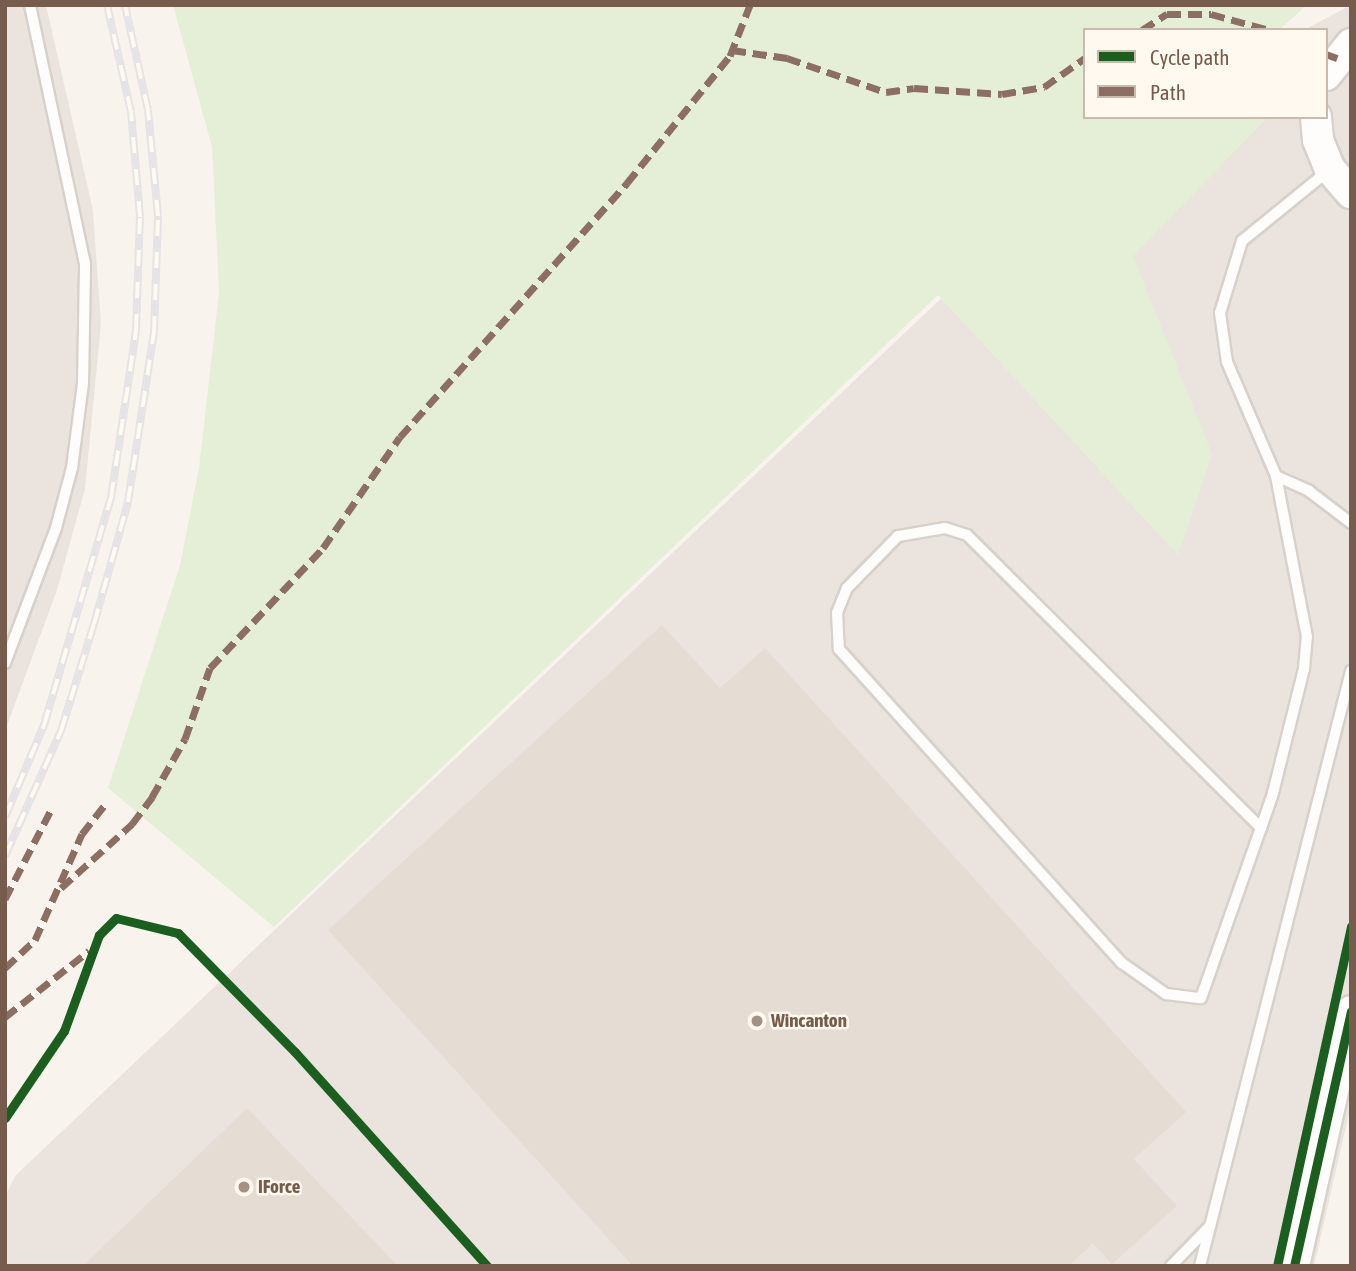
<!DOCTYPE html>
<style>
body{margin:0}
#map{position:relative;width:1356px;height:1271px;overflow:hidden;background:#f8f4ed;font-family:"Asap Condensed",sans-serif}
div>[style]{position:absolute}
.industrial>*{inset:0;background:#ebe4de}
.green>*{inset:0;background:#e5efd8}
.building>*{inset:0;background:#e5dcd4}
.roads{filter:drop-shadow(2px 0 #d7d1cb) drop-shadow(-2px 0 #d7d1cb) drop-shadow(0 2px #d7d1cb) drop-shadow(0 -2px #d7d1cb)}
.lane>*{height:10px;margin:-5px;padding:0 5px;transform-origin:5px;border-radius:5px;background:#fefdfc}
.secondary>*{height:30px;margin:-15px;padding:0 15px;transform-origin:15px;border-radius:15px;background:#fefdfc}
.rail>*{height:8px;margin-top:-4px;transform-origin:0;background:repeating-linear-gradient(90deg,#fff9ef 0 16px,#e5e3e5 0 32px);box-sizing:border-box;border-block:2px solid #e5e3e5}
.quiet>*{height:7px;margin-top:-3.5px;transform-origin:0;background:repeating-linear-gradient(90deg,#8d6e63 0 14px,transparent 0 21px)}
.cycleway>*{height:9px;margin:-4.5px;padding:0 4.5px;transform-origin:4.5px;border-radius:4.5px;background:#1b5e20}
.dots>*{width:19px;height:19px;translate:-50% -50%;box-sizing:border-box;border:4px solid #fff9ef;border-radius:50%}
span{translate:-50% -50%;white-space:nowrap;text-align:center;line-height:1.15;-webkit-text-stroke:5px #fff9ef;paint-order:stroke}
.poi-label{font-size:19px;color:#775b4c;font-weight:700}
.left{translate:0 -50%;text-align:left}
.frame{position:absolute;inset:0;border:7px solid #775b4c;pointer-events:none}
.legend{position:absolute;left:1083px;top:28px;width:245px;height:91px;box-sizing:border-box;background:#fff9ef;border:2px solid #c9baae;margin:0;padding:9px 12px;list-style:none;font-size:21px;color:#775b4c}
.legend li{display:flex;align-items:center;gap:14px;height:35px}
.legend b{width:35px;border:2px solid #c9baae}
</style>
<div id="map">
<div class="industrial">
<i style="clip-path:polygon(5px 5px,46px 5px,93px 210px,101px 324px,85px 489px,57px 590px,5px 731px)"></i>
<i style="clip-path:polygon(1351px 5px,1351px 1105px,1314px 1266px,5px 1266px,5px 1196px,16px 1175px,1123px 126px,1138px 117px,1326px 117px,1326px 30px,1304px 30px)"></i>
</div>
<div class="green">
<i style="clip-path:polygon(173px 5px,1307px 5px,1279px 30px,1085px 30px,1085px 117px,1268px 117px,1133px 256px,1212px 454px,1178px 555px,938px 295px,274px 927px,108px 788px,180px 565px,199px 468px,219px 292px,212px 147px)"></i>
</div>
<div class="building">
<i style="clip-path:polygon(662px 625px,720px 688px,765px 648px,1186px 1112px,1134px 1159px,1177px 1206px,1112px 1264px,1093px 1243px,1069px 1266px,633px 1266px,328px 930px)"></i>
<i style="clip-path:polygon(247px 1108px,398px 1266px,83px 1266px)"></i>
</div>
<div class="roads">
<div class="lane">
<i style="left:1328px;top:171px;width:111px;rotate:140.9deg"></i>
<i style="left:1242px;top:241px;width:75px;rotate:107deg"></i>
<i style="left:1220px;top:313px;width:49px;rotate:81.9deg"></i>
<i style="left:1227px;top:362px;width:124px;rotate:66.7deg"></i>
<i style="left:1276px;top:476px;width:36px;rotate:24deg"></i>
<i style="left:1309px;top:491px;width:53px;rotate:37.3deg"></i>
<i style="left:5px;top:663px;width:144px;rotate:-69.3deg"></i>
<i style="left:56px;top:528px;width:62px;rotate:-75.1deg"></i>
<i style="left:72px;top:468px;width:86px;rotate:-82.6deg"></i>
<i style="left:83px;top:383px;width:119px;rotate:-89deg"></i>
<i style="left:85px;top:264px;width:265px;rotate:-102deg"></i>
<i style="left:1261px;top:828px;width:415px;rotate:-135.1deg"></i>
<i style="left:967px;top:535px;width:23px;rotate:-162deg"></i>
<i style="left:945px;top:528px;width:48px;rotate:170.3deg"></i>
<i style="left:898px;top:536px;width:73px;rotate:134.4deg"></i>
<i style="left:847px;top:588px;width:27px;rotate:112deg"></i>
<i style="left:837px;top:613px;width:36px;rotate:87deg"></i>
<i style="left:839px;top:649px;width:423px;rotate:48deg"></i>
<i style="left:1122px;top:963px;width:54px;rotate:35.2deg"></i>
<i style="left:1166px;top:994px;width:35px;rotate:7deg"></i>
<i style="left:1201px;top:998px;width:180px;rotate:-70.6deg"></i>
<i style="left:1261px;top:828px;width:37px;rotate:-71deg"></i>
<i style="left:1273px;top:793px;width:128px;rotate:-76deg"></i>
<i style="left:1304px;top:669px;width:32px;rotate:-85deg"></i>
<i style="left:1307px;top:637px;width:164px;rotate:-100.9deg"></i>
<i style="left:1171px;top:1266px;width:56px;rotate:-45.7deg"></i>
<i style="left:1200px;top:1266px;width:614px;rotate:-75.76deg"></i>
</div>
<div class="secondary">
<i style="left:1326px;top:75px;width:40px;rotate:-51deg"></i>
<i style="left:1316px;top:117px;width:23px;rotate:85deg"></i>
<i style="left:1318px;top:140px;width:31px;rotate:68deg"></i>
<i style="left:1330px;top:169px;width:32px;rotate:49deg"></i>
<i style="left:1294px;top:1266px;width:261px;rotate:-77.4deg"></i>
</div>
</div>
<div class="rail">
<i style="left:5px;top:817px;width:100px;rotate:-67deg"></i>
<i style="left:44px;top:725px;width:237px;rotate:-73.6deg"></i>
<i style="left:111px;top:498px;width:170px;rotate:-81.5deg"></i>
<i style="left:136px;top:330px;width:113px;rotate:-88deg"></i>
<i style="left:140px;top:217px;width:105px;rotate:-94.9deg"></i>
<i style="left:131px;top:112px;width:110px;rotate:-102.6deg"></i>
<i style="left:5px;top:856px;width:137px;rotate:-65.9deg"></i>
<i style="left:61px;top:731px;width:112px;rotate:-72.9deg"></i>
<i style="left:94px;top:624px;width:127px;rotate:-74.4deg"></i>
<i style="left:128px;top:502px;width:172px;rotate:-81.3deg"></i>
<i style="left:154px;top:332px;width:116px;rotate:-88deg"></i>
<i style="left:158px;top:216px;width:106px;rotate:-95.4deg"></i>
<i style="left:148px;top:110px;width:107px;rotate:-102.4deg"></i>
</div>
<div class="quiet">
<i style="left:1142px;top:30px;width:30px;rotate:-33deg"></i>
<i style="left:1167px;top:14px;width:44px"></i>
<i style="left:1211px;top:14px;width:60px;rotate:15.4deg"></i>
<i style="left:732px;top:50px;width:56px;rotate:8.3deg"></i>
<i style="left:787px;top:58px;width:105px;rotate:19deg"></i>
<i style="left:886px;top:92px;width:28px;rotate:-8deg"></i>
<i style="left:914px;top:88px;width:88px;rotate:3.9deg"></i>
<i style="left:1002px;top:94px;width:43px;rotate:-9.5deg"></i>
<i style="left:1044px;top:87px;width:50px;rotate:-35.3deg"></i>
<i style="left:1326px;top:54px;width:12px;rotate:20deg"></i>
<i style="left:61px;top:888px;width:96px;rotate:-42deg"></i>
<i style="left:132px;top:824px;width:34px;rotate:-53deg"></i>
<i style="left:152px;top:797px;width:67px;rotate:-60.4deg"></i>
<i style="left:185px;top:739px;width:75px;rotate:-70.6deg"></i>
<i style="left:210px;top:668px;width:165px;rotate:-46.7deg"></i>
<i style="left:323px;top:548px;width:135px;rotate:-55.3deg"></i>
<i style="left:400px;top:437px;width:341px;rotate:-48.2deg"></i>
<i style="left:627px;top:183px;width:164px;rotate:-51deg"></i>
<i style="left:730px;top:56px;width:55px;rotate:-68.6deg"></i>
<i style="left:5px;top:899px;width:102px;rotate:-62.7deg"></i>
<i style="left:5px;top:968px;width:41px;rotate:-43deg"></i>
<i style="left:35px;top:940px;width:116px;rotate:-66.1deg"></i>
<i style="left:82px;top:834px;width:41px;rotate:-52deg"></i>
<i style="left:5px;top:1017px;width:107px;rotate:-38.2deg"></i>
</div>
<div class="cycleway">
<i style="left:5px;top:1118px;width:105px;rotate:-55.9deg"></i>
<i style="left:64px;top:1031px;width:102px;rotate:-70deg"></i>
<i style="left:99px;top:935px;width:24px;rotate:-45deg"></i>
<i style="left:116px;top:918px;width:64px;rotate:13.6deg"></i>
<i style="left:178px;top:933px;width:167px;rotate:45.5deg"></i>
<i style="left:295px;top:1052px;width:288px;rotate:48.1deg"></i>
<i style="left:1277px;top:1266px;width:348px;rotate:-77.7deg"></i>
<i style="left:1294px;top:1266px;width:261px;rotate:-77.4deg"></i>
</div>
<div class="dots">
<i style="left:757px;top:1021px;background:#a49184"></i>
<i style="left:244px;top:1187px;background:#a49184"></i>
</div>
<div class="poi-label">
<span class="left" style="left:771px;top:1021px">Wincanton</span>
<span class="left" style="left:258px;top:1187px">IForce</span>
</div>
<div class="frame"></div>
<ul class="legend">
<li><b style="height:9px;background:#1b5e20"></b>Cycle path</li>
<li><b style="height:9px;background:#8d6e63"></b>Path</li>
</ul>
</div>
